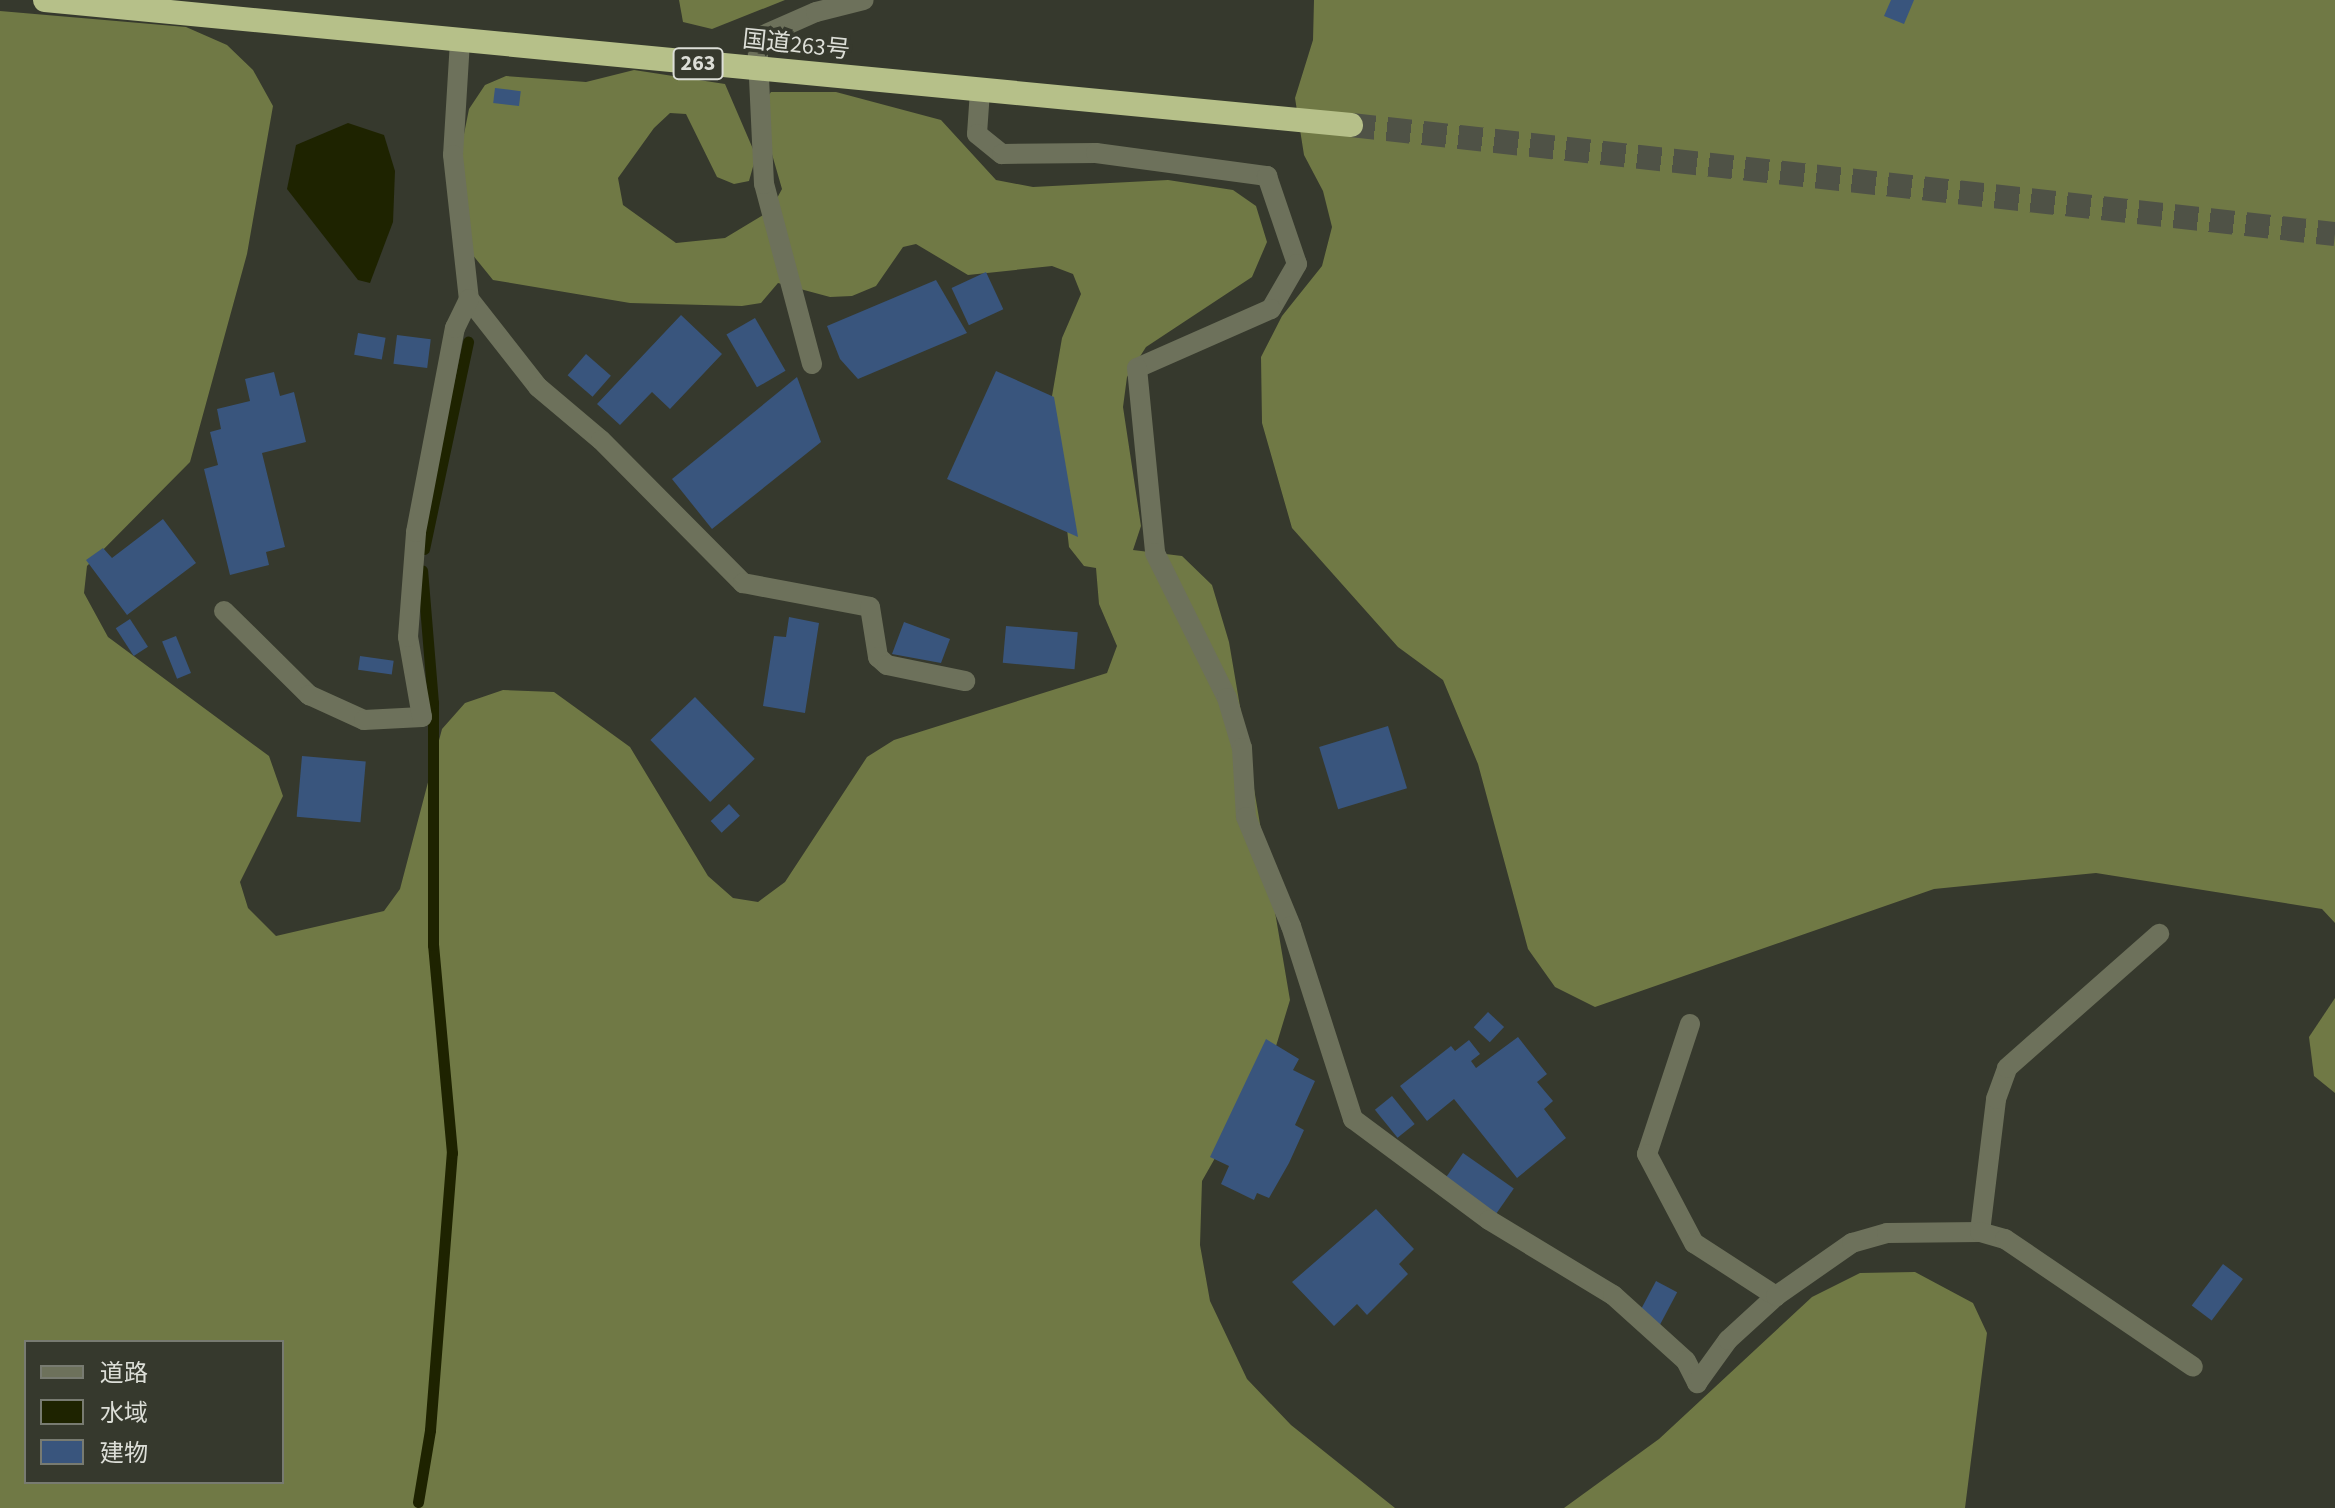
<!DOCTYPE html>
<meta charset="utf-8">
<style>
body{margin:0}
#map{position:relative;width:2335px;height:1508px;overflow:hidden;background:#36392d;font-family:"Source Sans 3","Noto Sans JP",sans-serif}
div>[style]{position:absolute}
.forest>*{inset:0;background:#707945}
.water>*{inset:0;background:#1e2300}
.stream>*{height:11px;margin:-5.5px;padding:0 5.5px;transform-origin:5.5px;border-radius:5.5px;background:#1e2300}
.building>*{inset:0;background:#39557d;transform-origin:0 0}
.highway-tunnel>*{height:24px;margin-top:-12px;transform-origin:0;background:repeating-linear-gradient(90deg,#4f5246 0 24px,transparent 0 36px)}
.minor>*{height:20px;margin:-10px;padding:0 10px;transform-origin:10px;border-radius:10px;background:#6d715b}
.highway>*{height:24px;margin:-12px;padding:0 12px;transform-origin:12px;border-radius:12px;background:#b6c089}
span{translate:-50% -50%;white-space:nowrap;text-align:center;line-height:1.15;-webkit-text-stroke:7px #36392d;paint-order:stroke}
.shield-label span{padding:2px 6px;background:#36392d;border:2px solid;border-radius:6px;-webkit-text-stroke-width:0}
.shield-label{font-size:22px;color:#dcded7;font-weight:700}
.street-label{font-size:24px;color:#dcded7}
.legend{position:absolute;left:24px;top:1340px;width:260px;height:144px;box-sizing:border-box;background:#36392d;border:2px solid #787b71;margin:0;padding:10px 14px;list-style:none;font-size:24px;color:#dcded7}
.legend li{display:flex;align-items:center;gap:16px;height:40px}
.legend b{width:40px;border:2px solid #787b71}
</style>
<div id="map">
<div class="forest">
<i style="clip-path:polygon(679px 0,785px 0,712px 29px,683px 22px)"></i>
<i style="clip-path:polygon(1314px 0,2335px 0,2335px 923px,2322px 909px,2096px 873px,1934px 889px,1595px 1007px,1555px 987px,1528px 949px,1478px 764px,1443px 680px,1398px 647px,1292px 528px,1262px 423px,1261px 357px,1282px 316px,1322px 266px,1332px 227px,1323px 191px,1304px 155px,1295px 98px,1313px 40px)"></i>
<i style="clip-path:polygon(evenodd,0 11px,186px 27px,227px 45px,253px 70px,273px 106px,247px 254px,190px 462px,87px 566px,84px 593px,108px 637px,269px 756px,283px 796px,240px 882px,248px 908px,276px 936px,384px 911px,400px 889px,442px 729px,465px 703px,503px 690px,554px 692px,630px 747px,708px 876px,733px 898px,758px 902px,785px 882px,867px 757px,894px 740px,1107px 673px,1117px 646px,1099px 604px,1096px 568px,1084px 566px,1069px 547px,1052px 396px,1062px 338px,1081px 294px,1073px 274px,1052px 266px,968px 275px,916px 244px,903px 247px,876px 286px,852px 296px,830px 297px,778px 283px,761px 303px,742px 306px,630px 303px,493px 280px,463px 243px,463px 139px,469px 109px,485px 85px,506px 76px,586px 82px,634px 70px,725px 84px,756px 156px,749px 181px,734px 184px,717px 177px,686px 114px,670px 113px,654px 128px,618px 178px,623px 205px,676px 243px,725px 238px,770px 211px,782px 189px,759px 109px,771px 92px,836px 92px,941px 120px,996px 180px,1033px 187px,1168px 180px,1233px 190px,1256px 206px,1267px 242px,1252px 277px,1146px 347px,1127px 377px,1123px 407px,1141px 526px,1133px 550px,1182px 556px,1212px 585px,1229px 642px,1290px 1000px,1273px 1056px,1202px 1181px,1200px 1245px,1210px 1301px,1247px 1379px,1291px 1425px,1395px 1508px,0 1508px,0 11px,26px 1342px,282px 1342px,282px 1482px,26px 1482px,26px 1342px)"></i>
<i style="clip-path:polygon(2335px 998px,2335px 1093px,2314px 1076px,2309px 1037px)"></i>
<i style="clip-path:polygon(1915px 1272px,1973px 1303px,1987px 1333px,1965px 1508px,1564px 1508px,1659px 1439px,1812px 1297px,1860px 1273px)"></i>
</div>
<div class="water">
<i style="clip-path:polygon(348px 123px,384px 135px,395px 171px,393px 222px,370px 283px,358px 280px,287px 189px,296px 145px)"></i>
</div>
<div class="stream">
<i style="left:424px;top:549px;width:212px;rotate:-78deg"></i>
<i style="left:418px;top:1502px;width:73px;rotate:-80.5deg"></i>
<i style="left:430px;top:1430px;width:278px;rotate:-85.5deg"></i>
<i style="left:452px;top:1153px;width:209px;rotate:-95.2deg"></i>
<i style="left:433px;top:945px;width:242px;rotate:-90deg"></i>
<i style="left:433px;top:703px;width:133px;rotate:-94.7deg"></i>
</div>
<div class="building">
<i style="clip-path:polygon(1891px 0,1914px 0,1904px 24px,1884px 16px)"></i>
<i style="left:495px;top:88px;width:26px;height:15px;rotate:7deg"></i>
<i style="left:986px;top:272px;width:41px;height:38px;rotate:65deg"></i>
<i style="clip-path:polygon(936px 280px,967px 333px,858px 379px,840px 359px,827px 326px)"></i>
<i style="clip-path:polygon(681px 315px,722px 354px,670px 409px,652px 392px,620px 425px,597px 404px)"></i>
<i style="left:755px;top:318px;width:61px;height:33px;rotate:60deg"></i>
<i style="left:358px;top:333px;width:28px;height:22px;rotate:10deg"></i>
<i style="left:397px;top:335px;width:34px;height:29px;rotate:7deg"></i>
<i style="left:586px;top:354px;width:33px;height:28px;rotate:41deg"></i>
<i style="clip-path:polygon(996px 371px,1054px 397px,1078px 537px,947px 479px)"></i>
<i style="clip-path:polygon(274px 372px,280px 396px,294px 392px,306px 442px,262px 453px,285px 547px,266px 552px,269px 565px,230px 575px,204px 469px,218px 465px,210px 432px,221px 429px,217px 409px,250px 401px,245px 379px)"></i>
<i style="clip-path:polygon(797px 377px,821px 442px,712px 529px,672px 479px)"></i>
<i style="clip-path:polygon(163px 519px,196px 563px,127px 615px,86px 560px,103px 548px,112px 558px)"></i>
<i style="clip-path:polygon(789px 617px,819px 623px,805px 713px,763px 706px,774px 636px,786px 637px)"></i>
<i style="left:130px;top:619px;width:33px;height:17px;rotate:57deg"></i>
<i style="clip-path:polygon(904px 622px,950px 639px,941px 663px,892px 654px)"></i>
<i style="left:1006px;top:626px;width:72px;height:37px;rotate:5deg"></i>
<i style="left:176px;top:636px;width:40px;height:15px;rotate:68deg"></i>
<i style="left:360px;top:656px;width:34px;height:14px;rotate:8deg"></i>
<i style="left:695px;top:697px;width:86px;height:62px;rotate:46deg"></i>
<i style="left:1388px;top:726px;width:65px;height:72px;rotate:73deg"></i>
<i style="left:302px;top:756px;width:64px;height:61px;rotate:5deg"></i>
<i style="left:729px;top:804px;width:16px;height:25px;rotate:47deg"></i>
<i style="left:1488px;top:1012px;width:22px;height:21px;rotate:43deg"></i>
<i style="clip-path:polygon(1518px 1037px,1547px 1074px,1537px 1082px,1553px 1101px,1544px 1109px,1566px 1138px,1517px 1178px,1454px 1099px,1427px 1121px,1400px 1086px,1451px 1046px,1455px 1051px,1469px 1040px,1480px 1054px,1471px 1061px,1476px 1068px)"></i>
<i style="clip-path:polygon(1266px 1039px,1299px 1059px,1293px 1070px,1315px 1081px,1295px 1125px,1304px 1130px,1289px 1163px,1269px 1198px,1257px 1193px,1254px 1200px,1221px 1184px,1229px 1166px,1210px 1157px)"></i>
<i style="left:1392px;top:1096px;width:36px;height:22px;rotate:51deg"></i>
<i style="left:1463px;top:1153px;width:62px;height:38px;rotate:35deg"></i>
<i style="clip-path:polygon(1376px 1209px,1414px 1249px,1399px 1264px,1408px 1274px,1367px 1315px,1357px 1304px,1334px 1326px,1292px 1282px)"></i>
<i style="left:2223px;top:1264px;width:25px;height:52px;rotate:37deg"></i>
<i style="left:1656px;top:1281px;width:24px;height:37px;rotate:28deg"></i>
</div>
<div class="highway-tunnel">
<i style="left:1351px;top:125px;width:990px;rotate:6.32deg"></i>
</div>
<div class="minor">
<i style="left:460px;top:41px;width:114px;rotate:93.5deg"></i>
<i style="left:453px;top:155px;width:145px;rotate:83.7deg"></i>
<i style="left:469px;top:299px;width:112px;rotate:51.9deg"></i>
<i style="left:538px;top:387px;width:82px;rotate:40.1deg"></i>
<i style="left:601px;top:440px;width:202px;rotate:45.2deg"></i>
<i style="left:743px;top:583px;width:129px;rotate:10.7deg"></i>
<i style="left:870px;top:607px;width:51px;rotate:80.9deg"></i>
<i style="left:878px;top:657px;width:12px;rotate:42deg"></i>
<i style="left:887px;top:665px;width:80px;rotate:11.6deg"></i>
<i style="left:980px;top:91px;width:43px;rotate:94deg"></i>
<i style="left:977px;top:134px;width:32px;rotate:39deg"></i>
<i style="left:1002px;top:154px;width:94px;rotate:-0.6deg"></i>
<i style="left:1096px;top:153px;width:173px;rotate:7.7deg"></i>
<i style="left:1267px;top:176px;width:93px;rotate:71.2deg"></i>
<i style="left:1297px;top:264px;width:52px;rotate:120deg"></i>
<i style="left:1271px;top:309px;width:146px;rotate:156.2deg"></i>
<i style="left:1137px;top:368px;width:186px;rotate:84.4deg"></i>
<i style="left:1155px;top:553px;width:162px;rotate:63.6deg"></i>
<i style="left:1227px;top:698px;width:52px;rotate:73.3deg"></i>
<i style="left:1242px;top:748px;width:69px;rotate:86.7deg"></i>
<i style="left:1246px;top:817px;width:118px;rotate:67.6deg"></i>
<i style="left:1291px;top:926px;width:203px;rotate:72.2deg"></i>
<i style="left:1353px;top:1119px;width:169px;rotate:36.6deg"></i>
<i style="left:1489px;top:1220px;width:145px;rotate:31.2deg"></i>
<i style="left:1613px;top:1295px;width:98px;rotate:42.1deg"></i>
<i style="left:1686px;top:1361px;width:25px;rotate:63deg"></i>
<i style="left:1697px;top:1383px;width:53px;rotate:-54.2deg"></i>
<i style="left:1728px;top:1340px;width:65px;rotate:-42.5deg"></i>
<i style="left:812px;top:364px;width:186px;rotate:-104.9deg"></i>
<i style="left:764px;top:184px;width:146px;rotate:-92.7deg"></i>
<i style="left:757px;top:38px;width:64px;rotate:-23.8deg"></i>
<i style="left:816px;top:12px;width:49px;rotate:-14deg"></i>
<i style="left:224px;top:611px;width:120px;rotate:44.7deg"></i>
<i style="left:309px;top:695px;width:60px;rotate:24.4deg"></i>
<i style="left:364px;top:720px;width:58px;rotate:-3deg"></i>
<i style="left:422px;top:717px;width:81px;rotate:-99.9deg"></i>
<i style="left:408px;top:637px;width:105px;rotate:-85.6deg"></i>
<i style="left:416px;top:532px;width:208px;rotate:-79.2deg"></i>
<i style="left:455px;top:328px;width:32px;rotate:-64deg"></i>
<i style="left:1690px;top:1024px;width:137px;rotate:108.3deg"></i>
<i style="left:1647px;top:1154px;width:101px;rotate:62.2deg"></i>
<i style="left:1694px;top:1243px;width:98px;rotate:32.9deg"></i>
<i style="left:1776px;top:1296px;width:93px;rotate:-34.9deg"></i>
<i style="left:1852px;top:1243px;width:36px;rotate:-16deg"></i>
<i style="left:1887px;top:1233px;width:93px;rotate:-0.6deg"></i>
<i style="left:1980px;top:1232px;width:134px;rotate:-83.1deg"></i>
<i style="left:1996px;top:1099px;width:33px;rotate:-70deg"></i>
<i style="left:2007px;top:1068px;width:203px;rotate:-41.4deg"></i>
<i style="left:1980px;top:1232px;width:26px;rotate:16deg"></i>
<i style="left:2005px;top:1239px;width:227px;rotate:34.2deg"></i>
</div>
<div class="highway">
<i style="left:45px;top:0;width:1312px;rotate:5.47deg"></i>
</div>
<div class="shield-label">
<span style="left:698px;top:64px">263</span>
</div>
<div class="street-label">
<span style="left:796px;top:45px;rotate:6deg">国道263号</span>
</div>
<ul class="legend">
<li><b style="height:10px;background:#6d715b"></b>道路</li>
<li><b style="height:22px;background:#1e2300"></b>水域</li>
<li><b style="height:22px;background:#39557d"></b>建物</li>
</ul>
</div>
